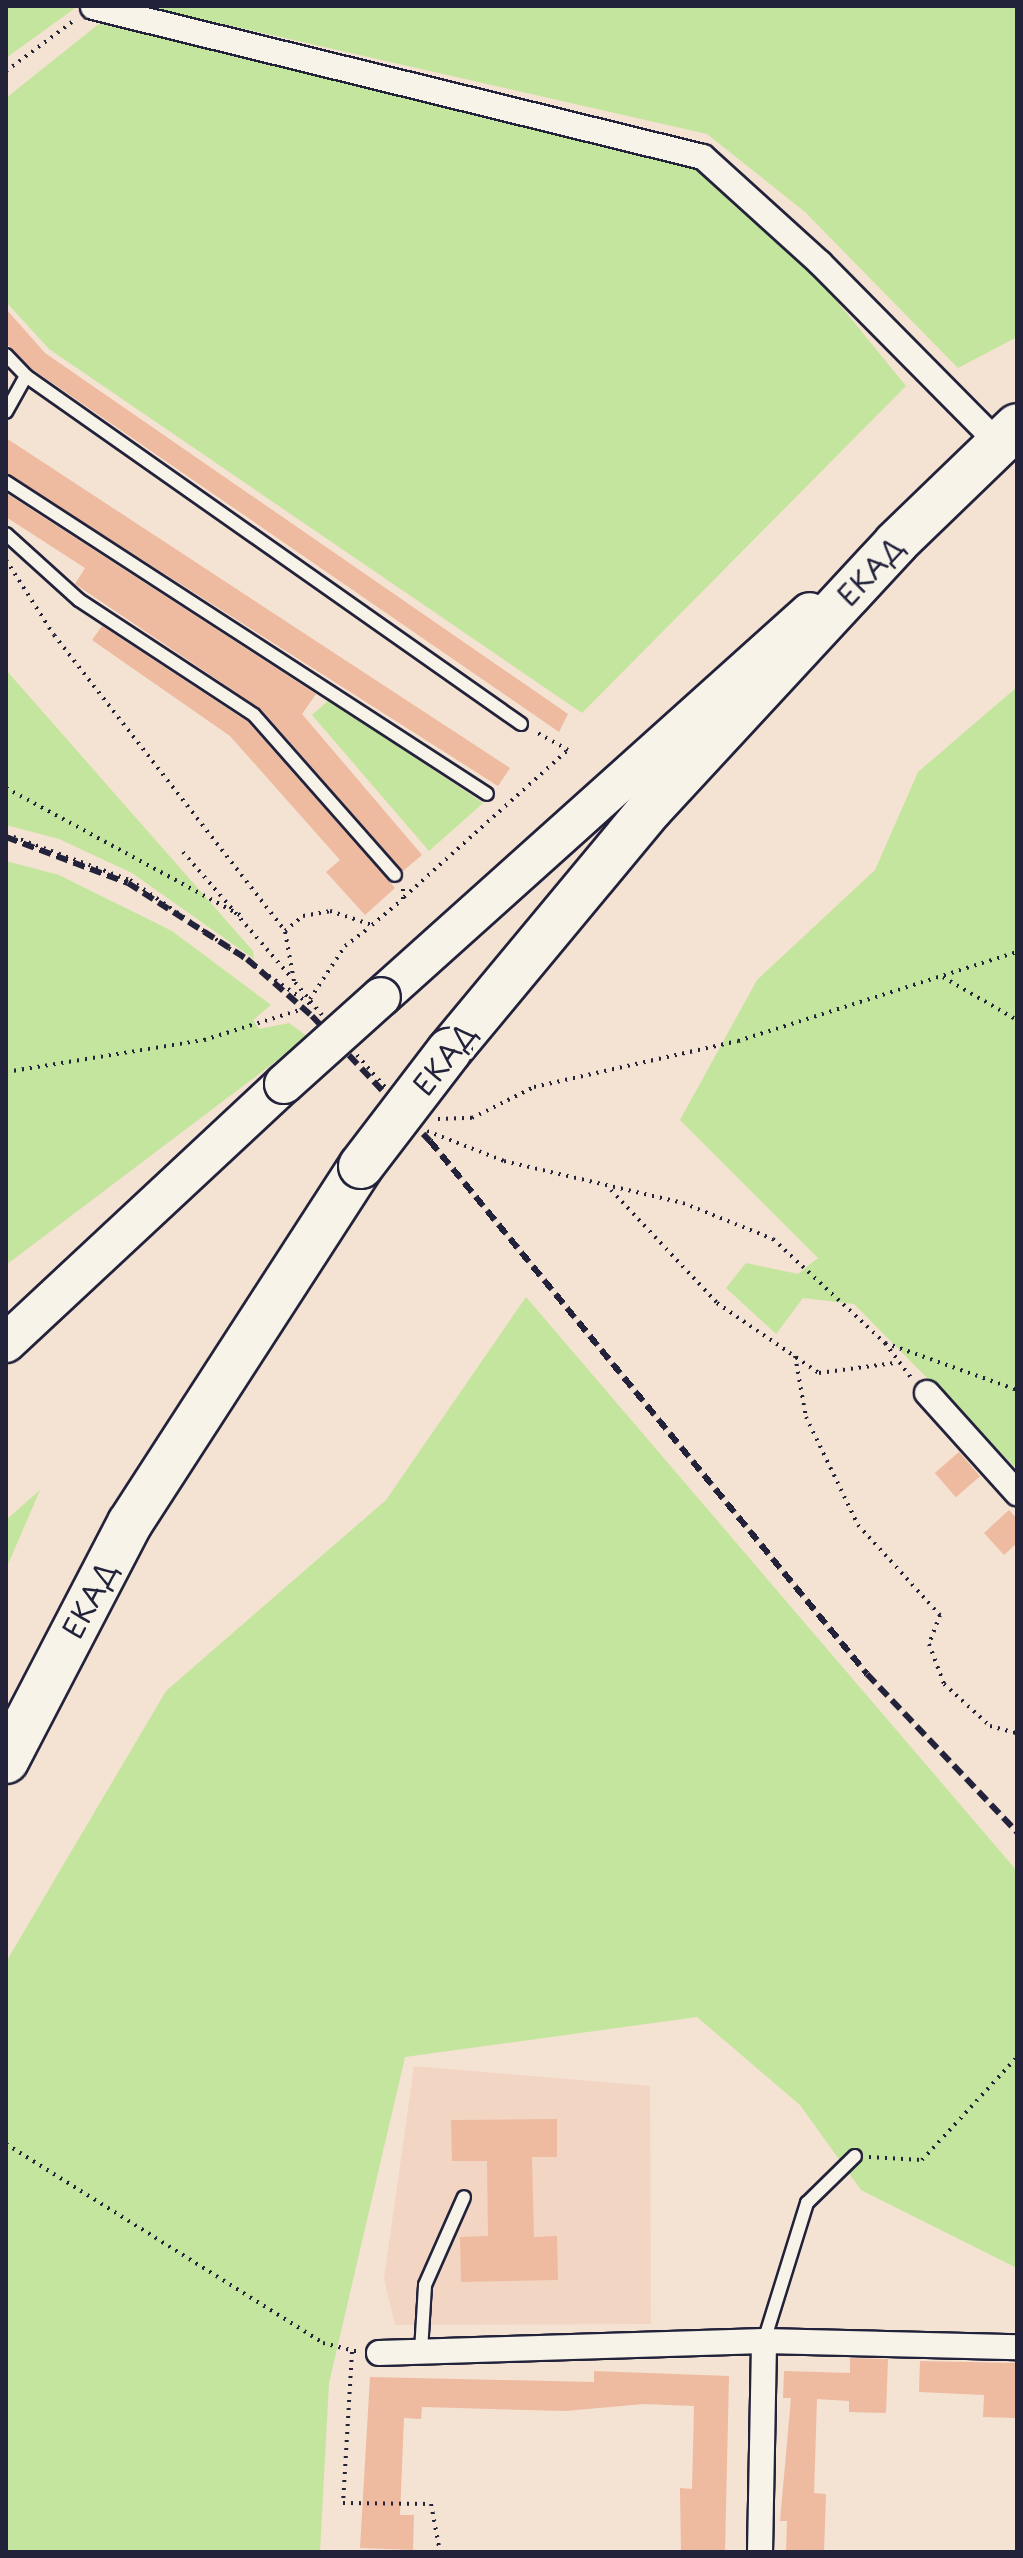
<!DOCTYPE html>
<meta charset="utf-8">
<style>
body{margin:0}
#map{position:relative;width:1023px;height:2558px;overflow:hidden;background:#f4e2d2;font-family:"Playpen Sans",sans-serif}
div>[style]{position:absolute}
.built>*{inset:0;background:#f2d6c3}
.green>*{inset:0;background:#c4e59d}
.building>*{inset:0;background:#eebaa0;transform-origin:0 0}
.path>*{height:4px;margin-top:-2px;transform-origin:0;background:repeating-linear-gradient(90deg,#22223b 0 2px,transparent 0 8px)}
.roads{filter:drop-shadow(2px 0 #22223b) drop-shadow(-2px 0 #22223b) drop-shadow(0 2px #22223b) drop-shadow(0 -2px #22223b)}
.lane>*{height:12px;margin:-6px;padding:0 6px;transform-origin:6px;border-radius:6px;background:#f7f3e8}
.street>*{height:24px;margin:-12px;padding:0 12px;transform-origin:12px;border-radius:12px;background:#f7f3e8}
.primary>*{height:38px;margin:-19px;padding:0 19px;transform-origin:19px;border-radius:19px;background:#f7f3e8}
.highway>*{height:44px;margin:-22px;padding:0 22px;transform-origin:22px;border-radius:22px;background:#f7f3e8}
.rail>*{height:6px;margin-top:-3px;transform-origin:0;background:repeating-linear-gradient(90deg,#22223b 0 12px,transparent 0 18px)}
.bridges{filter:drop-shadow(2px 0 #22223b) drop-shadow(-2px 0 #22223b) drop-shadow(0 2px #22223b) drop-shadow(0 -2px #22223b)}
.primary-bridge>*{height:38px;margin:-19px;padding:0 19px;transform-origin:19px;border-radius:19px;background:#f7f3e8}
.highway-bridge>*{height:44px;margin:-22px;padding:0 22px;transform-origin:22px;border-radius:22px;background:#f7f3e8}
span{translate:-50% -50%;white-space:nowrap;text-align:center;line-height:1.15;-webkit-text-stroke:8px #f7f3e8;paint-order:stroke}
.street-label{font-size:28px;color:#22223b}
.frame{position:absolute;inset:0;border:8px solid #22223b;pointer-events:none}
</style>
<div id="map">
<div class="built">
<i style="clip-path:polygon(414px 2066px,650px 2086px,651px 2324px,395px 2325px,384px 2279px)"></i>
</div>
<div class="green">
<i style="clip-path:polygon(6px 6px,78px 6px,6px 58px)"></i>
<i style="clip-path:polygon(144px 6px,1017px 6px,1017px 337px,958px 368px,805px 212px,707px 134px)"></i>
<i style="clip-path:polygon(100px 23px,696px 165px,795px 250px,906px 386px,582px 713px,49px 349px,6px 302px,6px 98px)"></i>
<i style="clip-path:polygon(6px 670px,253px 951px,254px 959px,132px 873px,59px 839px,6px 825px)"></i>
<i style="clip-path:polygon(1017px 687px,1017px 1469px,854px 1304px,803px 1298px,776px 1334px,726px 1288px,746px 1263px,798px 1274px,818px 1258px,680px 1120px,757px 980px,875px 870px,918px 772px)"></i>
<i style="clip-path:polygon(329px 700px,483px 803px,429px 851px,312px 715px)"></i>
<i style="clip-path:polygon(6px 861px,59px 875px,172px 931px,271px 1005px,253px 1020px,259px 1029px,289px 1023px,308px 1037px,6px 1265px)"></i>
<i style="clip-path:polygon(526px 1297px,1017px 1871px,1017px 2268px,861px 2190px,800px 2105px,697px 2017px,405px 2057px,329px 2383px,320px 2552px,6px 2552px,6px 1962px,166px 1691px,386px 1500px)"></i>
<i style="clip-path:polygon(40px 1490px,6px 1569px,6px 1520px)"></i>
</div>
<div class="building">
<i style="clip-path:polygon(6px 309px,45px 353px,568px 714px,559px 732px,32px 369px,6px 343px)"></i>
<i style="clip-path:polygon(6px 438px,510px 768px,498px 786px,6px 473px)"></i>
<i style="clip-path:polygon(6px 493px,316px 694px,302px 714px,422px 855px,403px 871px,261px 709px,75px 584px,85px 568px,6px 517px)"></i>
<i style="clip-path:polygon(102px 626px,248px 722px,395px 888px,365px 915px,326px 872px,340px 860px,230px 736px,92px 640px)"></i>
<i style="left:959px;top:1452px;width:32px;height:32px;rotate:49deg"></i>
<i style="clip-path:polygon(1009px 1510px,1017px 1519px,1017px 1543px,1004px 1555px,984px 1533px)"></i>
<i style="clip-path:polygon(557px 2119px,557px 2157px,532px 2157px,534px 2237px,557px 2236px,558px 2280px,461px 2282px,460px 2237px,488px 2236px,487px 2161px,452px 2161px,451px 2120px)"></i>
<i style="clip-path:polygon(850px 2358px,888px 2359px,886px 2413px,849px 2412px,849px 2401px,817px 2399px,814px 2493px,826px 2494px,824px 2552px,786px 2552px,787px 2521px,780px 2521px,791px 2398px,783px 2398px,784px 2371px,850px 2373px)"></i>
<i style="clip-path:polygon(920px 2361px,1017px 2363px,1015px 2418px,983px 2417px,984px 2395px,919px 2392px)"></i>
<i style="clip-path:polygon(594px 2371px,729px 2376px,725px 2552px,681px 2552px,680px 2488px,692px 2489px,694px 2406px,644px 2404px,565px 2411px,422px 2407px,421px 2419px,404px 2418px,400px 2515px,414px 2515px,413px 2550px,360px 2548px,370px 2377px,594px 2382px)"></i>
</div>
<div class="path">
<i style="left:6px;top:71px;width:87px;rotate:-36.6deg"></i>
<i style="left:6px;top:560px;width:89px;rotate:57.4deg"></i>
<i style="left:54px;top:635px;width:375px;rotate:52deg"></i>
<i style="left:6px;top:788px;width:268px;rotate:28.5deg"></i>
<i style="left:6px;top:834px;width:132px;rotate:20.4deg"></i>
<i style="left:130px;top:880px;width:224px;rotate:34.6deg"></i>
<i style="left:183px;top:852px;width:164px;rotate:49.2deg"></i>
<i style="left:404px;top:897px;width:220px;rotate:-41.9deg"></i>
<i style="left:568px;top:750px;width:39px;rotate:-151deg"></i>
<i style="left:943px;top:977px;width:86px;rotate:30.2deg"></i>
<i style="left:310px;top:999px;width:64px;rotate:-56.6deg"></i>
<i style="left:345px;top:946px;width:31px;rotate:-37deg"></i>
<i style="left:322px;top:1015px;width:44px;rotate:-129.5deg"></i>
<i style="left:294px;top:981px;width:51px;rotate:-100.2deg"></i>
<i style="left:285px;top:931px;width:23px;rotate:-40deg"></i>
<i style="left:303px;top:916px;width:27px;rotate:-10deg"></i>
<i style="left:330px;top:911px;width:44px;rotate:18.4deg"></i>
<i style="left:372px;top:925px;width:40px;rotate:-40deg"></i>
<i style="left:403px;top:899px;width:12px;rotate:-90deg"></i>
<i style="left:357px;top:1055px;width:43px;rotate:48.8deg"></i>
<i style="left:6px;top:1072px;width:201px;rotate:-9.2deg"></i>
<i style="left:204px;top:1040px;width:110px;rotate:-17.4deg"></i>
<i style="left:438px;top:1119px;width:34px;rotate:-2deg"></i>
<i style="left:472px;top:1118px;width:69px;rotate:-26.6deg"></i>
<i style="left:534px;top:1087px;width:209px;rotate:-12.7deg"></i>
<i style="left:738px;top:1041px;width:293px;rotate:-17.7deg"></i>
<i style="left:427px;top:1131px;width:83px;rotate:21.3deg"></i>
<i style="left:504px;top:1161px;width:184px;rotate:13.2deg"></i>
<i style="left:683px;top:1203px;width:97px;rotate:21.8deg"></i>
<i style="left:773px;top:1239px;width:153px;rotate:42.9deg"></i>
<i style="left:885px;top:1343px;width:45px;rotate:53.1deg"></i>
<i style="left:611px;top:1190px;width:155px;rotate:46.8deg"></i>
<i style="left:717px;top:1303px;width:124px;rotate:34.5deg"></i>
<i style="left:819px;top:1373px;width:76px;rotate:-7.6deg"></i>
<i style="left:885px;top:1343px;width:140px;rotate:19.6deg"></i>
<i style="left:795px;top:1356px;width:62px;rotate:79.8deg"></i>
<i style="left:806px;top:1417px;width:120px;rotate:64.3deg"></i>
<i style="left:858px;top:1525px;width:122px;rotate:47.7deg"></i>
<i style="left:940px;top:1615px;width:31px;rotate:111deg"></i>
<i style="left:929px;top:1644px;width:43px;rotate:69.4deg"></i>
<i style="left:944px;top:1684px;width:62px;rotate:42.4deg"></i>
<i style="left:990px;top:1726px;width:28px;rotate:15deg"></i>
<i style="left:6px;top:2144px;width:374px;rotate:32.1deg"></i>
<i style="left:323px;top:2343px;width:38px;rotate:14deg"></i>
<i style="left:869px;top:2157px;width:53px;rotate:3.2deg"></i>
<i style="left:922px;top:2160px;width:140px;rotate:-47.3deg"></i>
<i style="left:352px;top:2352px;width:151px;rotate:93.4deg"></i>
<i style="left:343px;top:2503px;width:88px;rotate:0.7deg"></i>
<i style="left:431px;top:2504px;width:49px;rotate:79.4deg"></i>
</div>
<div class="roads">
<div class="lane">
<i style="left:6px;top:355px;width:29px;rotate:46deg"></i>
<i style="left:26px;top:376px;width:41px;rotate:119.1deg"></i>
<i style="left:26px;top:376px;width:605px;rotate:35.11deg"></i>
<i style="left:6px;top:482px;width:573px;rotate:32.97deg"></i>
<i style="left:6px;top:534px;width:98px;rotate:42.1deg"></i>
<i style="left:79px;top:600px;width:209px;rotate:33.3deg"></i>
<i style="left:254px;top:715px;width:213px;rotate:48.6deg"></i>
<i style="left:764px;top:2341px;width:145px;rotate:-72.7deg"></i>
<i style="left:807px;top:2203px;width:67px;rotate:-44.4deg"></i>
<i style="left:421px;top:2351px;width:66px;rotate:-86.5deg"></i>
<i style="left:425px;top:2285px;width:96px;rotate:-66.1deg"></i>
</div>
<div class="street">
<i style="left:93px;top:7px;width:628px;rotate:13.82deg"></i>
<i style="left:703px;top:157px;width:158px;rotate:42.2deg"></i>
<i style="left:820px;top:263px;width:253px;rotate:45.3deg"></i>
<i style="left:927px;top:1393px;width:135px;rotate:48deg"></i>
<i style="left:379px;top:2353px;width:385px;rotate:-1.8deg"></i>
<i style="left:764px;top:2341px;width:253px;rotate:1.4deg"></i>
<i style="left:760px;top:2552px;width:211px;rotate:-88.9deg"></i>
</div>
<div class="primary">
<i style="left:381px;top:997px;width:576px;rotate:-41.91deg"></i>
<i style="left:6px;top:1343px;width:380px;rotate:-43deg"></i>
</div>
<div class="highway">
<i style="left:449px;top:1051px;width:316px;rotate:-50.3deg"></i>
<i style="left:651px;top:808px;width:361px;rotate:-47.2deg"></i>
<i style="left:896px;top:543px;width:168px;rotate:-44deg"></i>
<i style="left:6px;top:1761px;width:268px;rotate:-62.5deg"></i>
<i style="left:130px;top:1523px;width:425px;rotate:-57.1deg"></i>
</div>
</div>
<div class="rail">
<i style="left:6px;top:837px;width:130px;rotate:20.7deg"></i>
<i style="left:128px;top:883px;width:141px;rotate:32.6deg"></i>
<i style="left:247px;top:959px;width:86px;rotate:41.2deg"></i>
<i style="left:312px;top:1016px;width:172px;rotate:46.7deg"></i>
<i style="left:430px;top:1141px;width:689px;rotate:50.65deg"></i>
<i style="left:867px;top:1674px;width:218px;rotate:46.5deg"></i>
</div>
<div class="bridges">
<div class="primary-bridge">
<i style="left:284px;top:1084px;width:130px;rotate:-41.9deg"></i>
</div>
<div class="highway-bridge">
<i style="left:361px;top:1166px;width:145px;rotate:-52.6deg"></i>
</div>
</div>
<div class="street-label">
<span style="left:870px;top:571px;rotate:-47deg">ЕКАД</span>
<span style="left:444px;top:1059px;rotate:-52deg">ЕКАД</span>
<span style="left:89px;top:1600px;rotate:-62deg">ЕКАД</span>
</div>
<div class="frame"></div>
</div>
